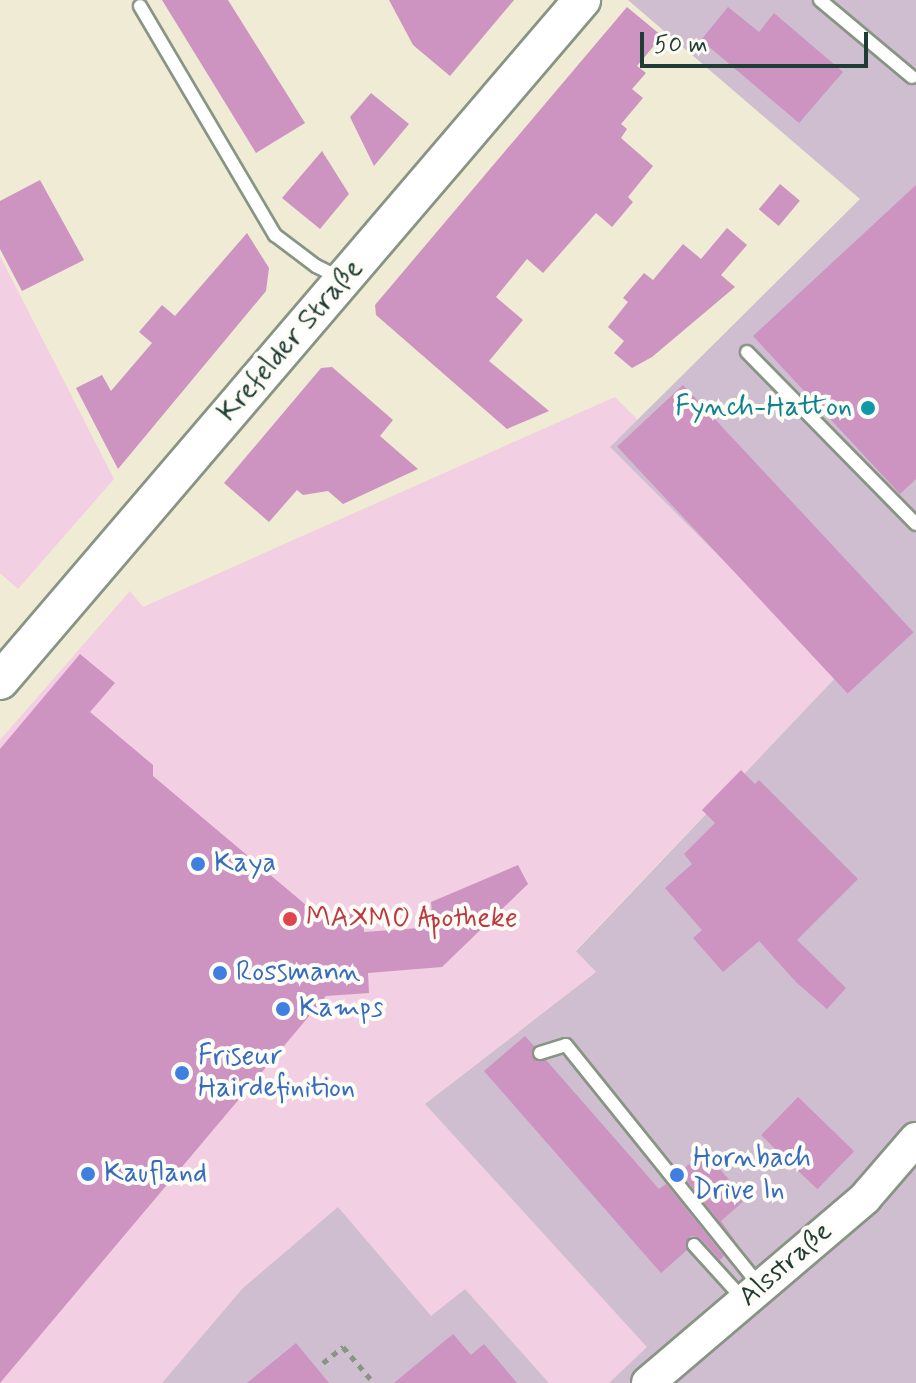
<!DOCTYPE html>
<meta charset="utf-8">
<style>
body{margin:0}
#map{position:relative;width:916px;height:1383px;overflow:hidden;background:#f0ebd4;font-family:Mynerve,sans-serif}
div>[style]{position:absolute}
.built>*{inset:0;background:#f2cfe2}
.industrial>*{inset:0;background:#cfbdd0}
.building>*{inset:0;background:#cd93c1;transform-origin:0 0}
.path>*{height:5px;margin-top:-2.5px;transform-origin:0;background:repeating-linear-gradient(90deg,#889484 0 6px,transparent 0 12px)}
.roads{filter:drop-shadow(2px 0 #889484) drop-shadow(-2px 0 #889484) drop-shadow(0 2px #889484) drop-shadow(0 -2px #889484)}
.service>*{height:12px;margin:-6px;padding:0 6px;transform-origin:6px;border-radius:6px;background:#fff}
.tertiary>*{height:32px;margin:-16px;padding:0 16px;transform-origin:16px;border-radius:16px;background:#fff}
.secondary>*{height:36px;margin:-18px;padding:0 18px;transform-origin:18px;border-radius:18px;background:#fff}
.dots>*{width:22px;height:22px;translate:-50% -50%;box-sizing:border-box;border:4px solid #fdfcf7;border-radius:50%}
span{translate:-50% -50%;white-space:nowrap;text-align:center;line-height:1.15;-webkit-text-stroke:8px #fdfcf7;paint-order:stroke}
.street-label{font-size:28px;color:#1f3d34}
.culture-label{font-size:28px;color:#0d838f}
.right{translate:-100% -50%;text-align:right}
.shop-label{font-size:28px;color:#366cbe}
.left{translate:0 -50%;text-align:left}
.health-label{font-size:28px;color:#be3a42}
.scale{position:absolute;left:640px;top:32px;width:228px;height:36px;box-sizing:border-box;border:4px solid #1f3d34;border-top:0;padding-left:10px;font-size:24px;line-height:28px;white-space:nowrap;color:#1f3d34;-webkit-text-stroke:6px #fdfcf7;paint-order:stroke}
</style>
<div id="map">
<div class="built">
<i style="clip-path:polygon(0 256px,114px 479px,18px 589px,0 573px)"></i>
<i style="clip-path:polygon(615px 397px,638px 420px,611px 447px,838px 675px,576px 950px,596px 972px,425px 1104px,648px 1347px,609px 1383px,549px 1383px,465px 1289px,432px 1317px,242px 1289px,162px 1383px,0 1383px,0 740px,130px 591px,143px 607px)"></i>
</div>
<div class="industrial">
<i style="clip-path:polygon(628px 0,916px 0,916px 1383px,609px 1383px,647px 1347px,425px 1104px,596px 972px,576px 951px,838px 675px,610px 447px,860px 199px)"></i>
<i style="clip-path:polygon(338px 1207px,431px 1316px,465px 1289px,549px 1383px,162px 1383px,242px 1289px)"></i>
</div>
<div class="building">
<i style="clip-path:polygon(162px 0,228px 0,305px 123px,256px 153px)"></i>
<i style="clip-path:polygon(389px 0,514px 0,450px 76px,413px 45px)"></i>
<i style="clip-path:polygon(627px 7px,662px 36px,637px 66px,646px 73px,632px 89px,643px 98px,621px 124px,627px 129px,621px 138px,653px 166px,628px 197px,633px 202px,612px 227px,596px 213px,543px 273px,527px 259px,496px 297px,523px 320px,489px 361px,549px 411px,507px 429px,376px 315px,375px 305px)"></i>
<i style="clip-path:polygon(728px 7px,759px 32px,774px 13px,843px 72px,799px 123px,701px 40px)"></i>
<i style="clip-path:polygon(371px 93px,409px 124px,374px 166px,350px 117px)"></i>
<i style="clip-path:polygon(322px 151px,349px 194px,320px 229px,282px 198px)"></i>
<i style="clip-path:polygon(40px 180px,84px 260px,22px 291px,0 249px,0 201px)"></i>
<i style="left:780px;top:184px;width:26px;height:33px;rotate:40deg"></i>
<i style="clip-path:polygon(916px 185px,916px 479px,900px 494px,753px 336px)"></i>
<i style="clip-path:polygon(727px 228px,747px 245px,721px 275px,735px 287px,652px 357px,632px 368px,614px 353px,624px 341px,608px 327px,628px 302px,623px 298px,644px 273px,653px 280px,683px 244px,701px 259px)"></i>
<i style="clip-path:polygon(247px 233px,269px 268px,266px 291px,118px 469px,76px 388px,102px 375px,111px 391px,152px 343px,139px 332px,162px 305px,175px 316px)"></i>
<i style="clip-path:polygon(332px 367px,393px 420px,380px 436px,418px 469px,343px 504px,328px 491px,303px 495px,297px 490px,269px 522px,224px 483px,321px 368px)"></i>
<i style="left:683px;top:385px;width:338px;height:90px;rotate:47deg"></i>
<i style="clip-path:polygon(80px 654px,115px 683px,90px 712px,153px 765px,153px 776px,319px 916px,363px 913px,364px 932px,433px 927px,431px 902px,518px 865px,528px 884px,442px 967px,368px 973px,369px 993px,326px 996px,0 1383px,0 749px)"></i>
<i style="clip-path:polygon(741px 770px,755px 784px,759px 780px,858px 879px,797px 940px,846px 988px,827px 1009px,796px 982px,759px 941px,723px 972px,693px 938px,702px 930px,665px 888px,692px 864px,684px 854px,715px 823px,702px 810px)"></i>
<i style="clip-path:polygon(525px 1036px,534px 1046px,533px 1059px,546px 1060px,659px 1189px,666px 1184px,724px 1256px,720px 1260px,700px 1238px,691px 1236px,686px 1242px,687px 1250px,661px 1273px,484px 1071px)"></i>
<i style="left:798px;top:1097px;width:78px;height:53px;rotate:44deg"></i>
<i style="clip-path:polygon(704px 1151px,746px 1199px,721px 1221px,738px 1245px,680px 1172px)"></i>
<i style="clip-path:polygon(453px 1334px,471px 1355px,484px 1344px,517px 1383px,394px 1383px)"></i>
<i style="clip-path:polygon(296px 1343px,329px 1383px,247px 1383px)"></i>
</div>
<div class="path">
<i style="left:323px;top:1363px;width:26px;rotate:-39deg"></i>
<i style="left:343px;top:1347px;width:48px;rotate:49.3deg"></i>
</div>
<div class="roads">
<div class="service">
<i style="left:820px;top:0;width:120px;rotate:39.9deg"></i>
<i style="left:140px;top:6px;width:266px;rotate:59.5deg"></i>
<i style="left:275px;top:235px;width:51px;rotate:37.1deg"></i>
<i style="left:316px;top:266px;width:28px;rotate:26deg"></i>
<i style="left:747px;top:352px;width:241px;rotate:45.5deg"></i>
<i style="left:540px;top:1053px;width:27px;rotate:-17deg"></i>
<i style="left:566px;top:1045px;width:308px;rotate:51.2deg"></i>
<i style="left:694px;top:1245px;width:73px;rotate:47.8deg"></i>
</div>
<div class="tertiary">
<i style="left:648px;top:1383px;width:285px;rotate:-40.4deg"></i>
<i style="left:865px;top:1198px;width:78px;rotate:-49.2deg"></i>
</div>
<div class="secondary">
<i style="left:0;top:681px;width:896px;rotate:-49.48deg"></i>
</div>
</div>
<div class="dots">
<i style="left:868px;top:408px;background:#0f9aa8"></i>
<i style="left:198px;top:864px;background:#3f7fe0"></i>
<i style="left:290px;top:919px;background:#e0444e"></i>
<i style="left:220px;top:973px;background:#3f7fe0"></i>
<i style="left:283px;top:1009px;background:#3f7fe0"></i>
<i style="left:182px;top:1073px;background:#3f7fe0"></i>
<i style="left:88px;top:1174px;background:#3f7fe0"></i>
<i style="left:677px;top:1175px;background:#3f7fe0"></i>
</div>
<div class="street-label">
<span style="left:291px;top:341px;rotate:-49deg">Krefelder Straße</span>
<span style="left:786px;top:1265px;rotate:-41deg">Alsstraße</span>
</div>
<div class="culture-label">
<span class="right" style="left:852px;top:408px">Fynch-Hatton</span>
</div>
<div class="shop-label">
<span class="left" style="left:214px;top:864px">Kaya</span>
<span class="left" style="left:236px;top:973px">Rossmann</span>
<span class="left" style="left:299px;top:1009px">Kamps</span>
<span class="left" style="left:198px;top:1073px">Friseur<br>Hairdefinition</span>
<span class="left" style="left:693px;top:1175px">Hornbach<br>Drive In</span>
<span class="left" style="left:104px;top:1174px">Kaufland</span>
</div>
<div class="health-label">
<span class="left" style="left:306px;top:919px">MAXMO Apotheke</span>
</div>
<div class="scale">50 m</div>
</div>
